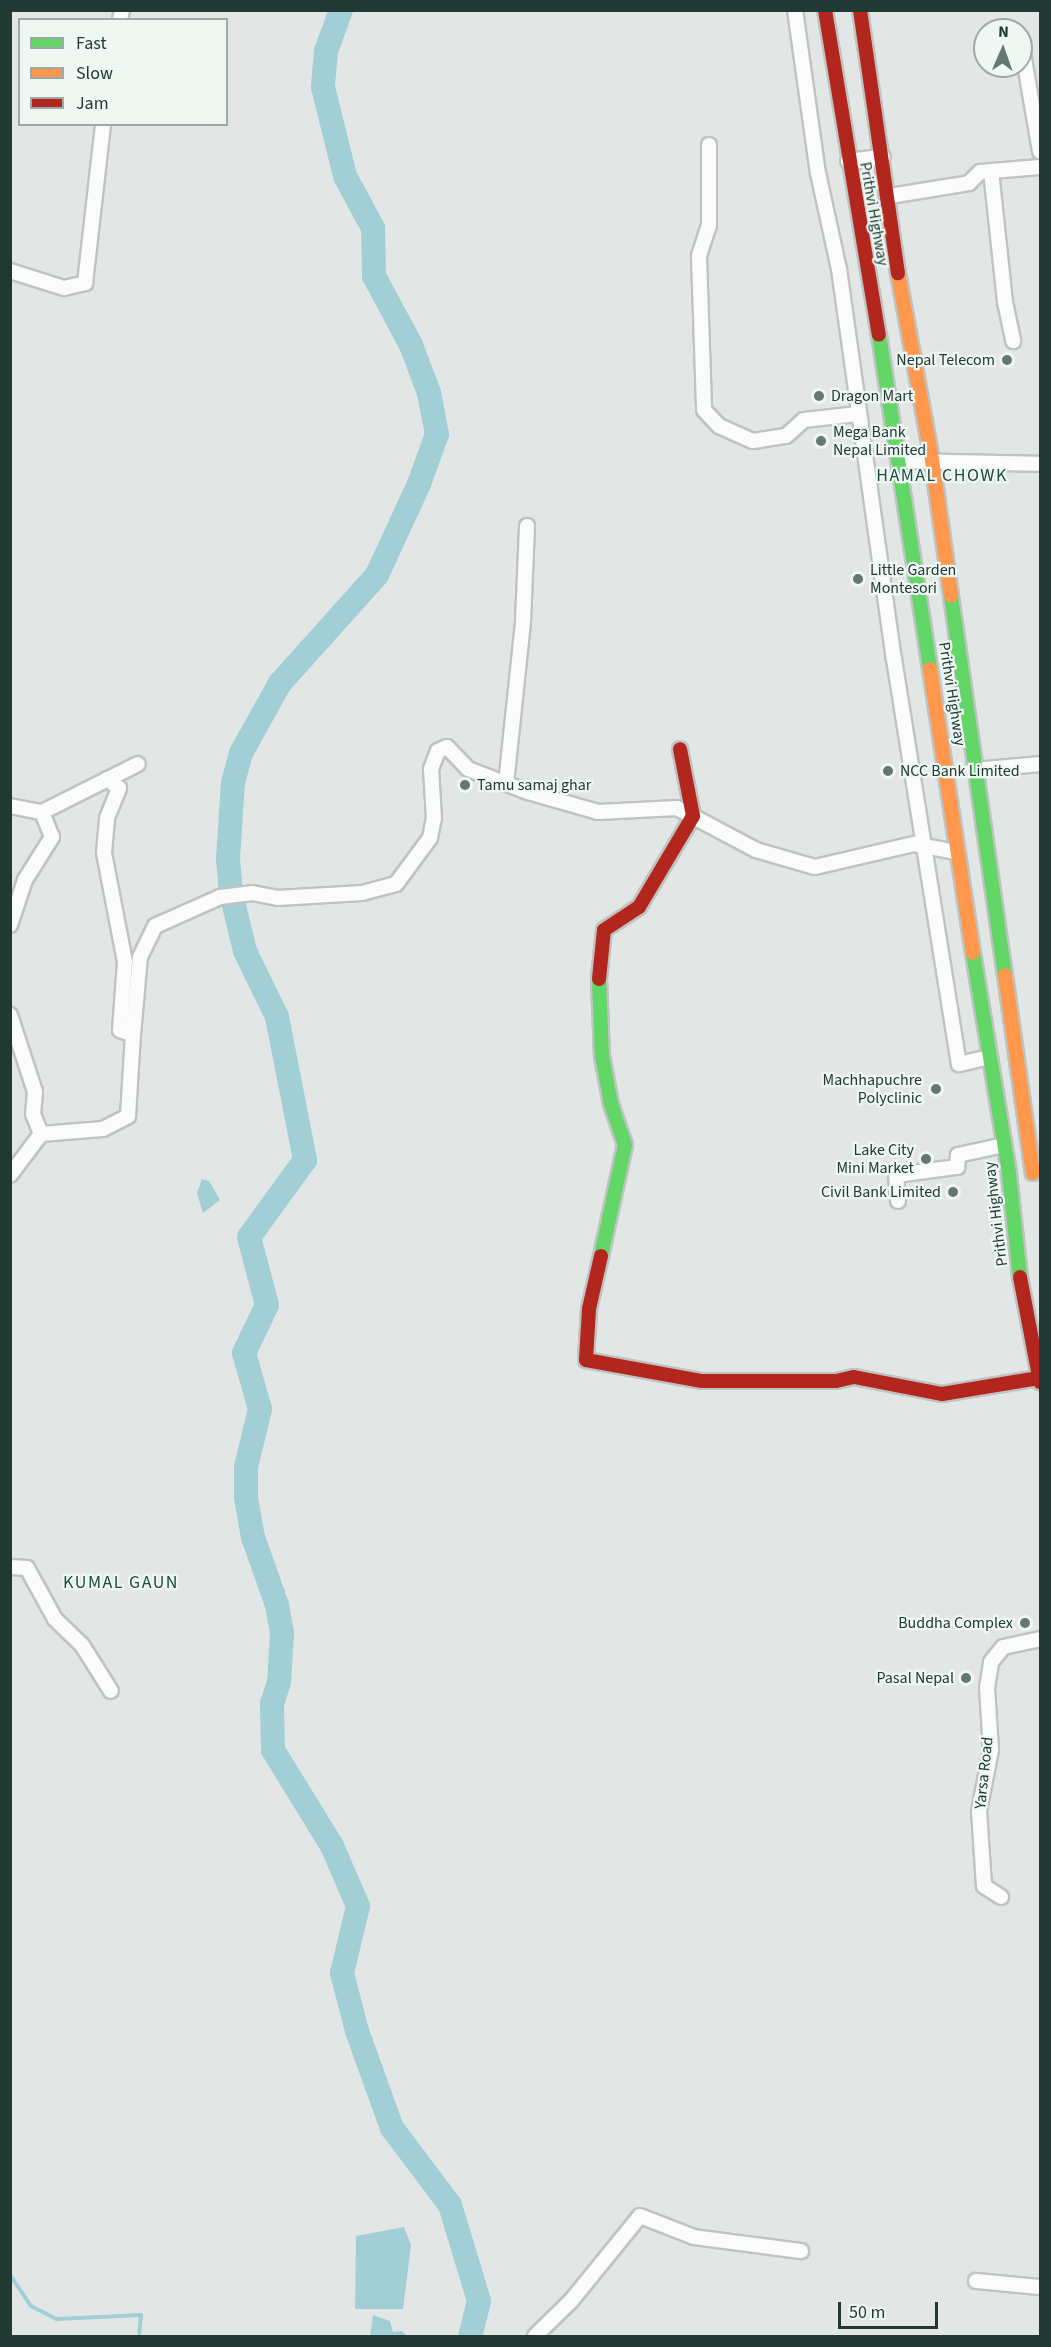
<!DOCTYPE html>
<style>
body{margin:0}
#map{position:relative;width:1051px;height:2347px;overflow:hidden;background:#e2e7e5;font-family:"Source Sans 3",sans-serif}
div>[style]{position:absolute}
.water>*{inset:0;background:#a2cfd6}
.stream>*{height:4px;margin:-2px;padding:0 2px;transform-origin:2px;border-radius:2px;background:#a2cfd6}
.river>*{height:24px;margin:-12px;padding:0 12px;transform-origin:12px;border-radius:12px;background:#a2cfd6}
.roads{filter:drop-shadow(2px 0 #bfc4c2) drop-shadow(-2px 0 #bfc4c2) drop-shadow(0 2px #bfc4c2) drop-shadow(0 -2px #bfc4c2)}
.street>*{height:14px;margin:-7px;padding:0 7px;transform-origin:7px;border-radius:7px;background:#fbfbfb}
.fast>*{height:14px;margin:-7px;padding:0 7px;transform-origin:7px;border-radius:7px;background:#63d668}
.slow>*{height:14px;margin:-7px;padding:0 7px;transform-origin:7px;border-radius:7px;background:#ff974d}
.jam>*{height:14px;margin:-7px;padding:0 7px;transform-origin:7px;border-radius:7px;background:#b3261e}
.dots>*{width:16px;height:16px;translate:-50% -50%;box-sizing:border-box;border:3px solid #eff7f3;border-radius:50%}
span{translate:-50% -50%;white-space:nowrap;text-align:center;line-height:1.15;-webkit-text-stroke:4.5px #eff7f3;paint-order:stroke}
.street-label{font-size:16px;color:#203a33}
.poi-label{font-size:16px;color:#203a33}
.right{translate:-100% -50%;text-align:right}
.left{translate:0 -50%;text-align:left}
.neighbourhood-label{font-size:18px;color:#1c4c40;letter-spacing:1.5px}
.frame{position:absolute;inset:0;border:12px solid #203a33;pointer-events:none}
.legend{position:absolute;left:18px;top:18px;width:210px;height:108px;box-sizing:border-box;background:#eff7f3;border:2px solid #9caba6;margin:0;padding:8px 10px;list-style:none;font-size:18px;color:#203a33}
.legend li{display:flex;align-items:center;gap:12px;height:30px}
.legend b{width:30px;border:2px solid #9caba6}
.north{position:absolute;left:973px;top:18px;width:60px;height:60px;box-sizing:border-box;background:#eff7f3;border:2px solid #9caba6;border-radius:50%;rotate:2deg;font-size:16px;font-weight:700;line-height:24px;text-align:center;color:#203a33}
.north::after{content:'';display:block;margin:auto;width:21px;height:27px;background:#647771;clip-path:polygon(50% 0,100% 100%,50% 72%,0 100%)}
.scale{position:absolute;left:838px;top:2302px;width:100px;height:27px;box-sizing:border-box;border:3px solid #203a33;border-top:0;padding-left:8px;font-size:18px;line-height:21px;white-space:nowrap;color:#203a33;-webkit-text-stroke:4px #eff7f3;paint-order:stroke}
</style>
<div id="map">
<div class="water">
<i style="clip-path:polygon(202px 1179px,209px 1181px,220px 1200px,203px 1213px,197px 1193px)"></i>
<i style="clip-path:polygon(404px 2227px,411px 2245px,403px 2309px,355px 2309px,356px 2236px)"></i>
<i style="clip-path:polygon(373px 2315px,390px 2321px,393px 2332px,402px 2331px,407px 2336px,370px 2336px)"></i>
</div>
<div class="stream">
<i style="left:10px;top:2275px;width:37px;rotate:56deg"></i>
<i style="left:31px;top:2306px;width:29px;rotate:27deg"></i>
<i style="left:57px;top:2319px;width:84px;rotate:-2.7deg"></i>
<i style="left:141px;top:2315px;width:21px;rotate:95deg"></i>
</div>
<div class="river">
<i style="left:341px;top:10px;width:44px;rotate:110.1deg"></i>
<i style="left:326px;top:51px;width:36px;rotate:95deg"></i>
<i style="left:323px;top:87px;width:92px;rotate:76.1deg"></i>
<i style="left:345px;top:176px;width:59px;rotate:61.7deg"></i>
<i style="left:373px;top:228px;width:48px;rotate:88.8deg"></i>
<i style="left:374px;top:276px;width:78px;rotate:61.8deg"></i>
<i style="left:411px;top:345px;width:51px;rotate:69.4deg"></i>
<i style="left:429px;top:393px;width:42px;rotate:79deg"></i>
<i style="left:437px;top:434px;width:53px;rotate:109.8deg"></i>
<i style="left:419px;top:484px;width:100px;rotate:114.8deg"></i>
<i style="left:377px;top:575px;width:145px;rotate:131.9deg"></i>
<i style="left:280px;top:683px;width:80px;rotate:119.1deg"></i>
<i style="left:241px;top:753px;width:31px;rotate:105deg"></i>
<i style="left:233px;top:783px;width:76px;rotate:93.8deg"></i>
<i style="left:228px;top:859px;width:34px;rotate:85deg"></i>
<i style="left:231px;top:893px;width:60px;rotate:76.4deg"></i>
<i style="left:245px;top:951px;width:73px;rotate:64.1deg"></i>
<i style="left:277px;top:1017px;width:146px;rotate:78.9deg"></i>
<i style="left:305px;top:1160px;width:95px;rotate:126deg"></i>
<i style="left:249px;top:1237px;width:70px;rotate:75.2deg"></i>
<i style="left:267px;top:1305px;width:53px;rotate:115.6deg"></i>
<i style="left:244px;top:1353px;width:58px;rotate:74.1deg"></i>
<i style="left:260px;top:1409px;width:60px;rotate:103.6deg"></i>
<i style="left:246px;top:1467px;width:31px;rotate:90deg"></i>
<i style="left:246px;top:1498px;width:40px;rotate:80deg"></i>
<i style="left:253px;top:1537px;width:72px;rotate:70.6deg"></i>
<i style="left:277px;top:1605px;width:28px;rotate:80deg"></i>
<i style="left:282px;top:1633px;width:49px;rotate:93.5deg"></i>
<i style="left:279px;top:1682px;width:22px;rotate:108deg"></i>
<i style="left:272px;top:1703px;width:47px;rotate:88.8deg"></i>
<i style="left:273px;top:1750px;width:113px;rotate:58.4deg"></i>
<i style="left:332px;top:1846px;width:65px;rotate:66.6deg"></i>
<i style="left:358px;top:1906px;width:69px;rotate:103.4deg"></i>
<i style="left:342px;top:1973px;width:60px;rotate:75.5deg"></i>
<i style="left:357px;top:2031px;width:103px;rotate:70.2deg"></i>
<i style="left:392px;top:2128px;width:96px;rotate:53deg"></i>
<i style="left:450px;top:2205px;width:100px;rotate:73.2deg"></i>
<i style="left:479px;top:2301px;width:36px;rotate:104deg"></i>
</div>
<div class="roads">
<div class="street">
<i style="left:795px;top:10px;width:165px;rotate:82deg"></i>
<i style="left:818px;top:173px;width:98px;rotate:77.7deg"></i>
<i style="left:839px;top:269px;width:394px;rotate:82deg"></i>
<i style="left:894px;top:659px;width:410px;rotate:80.9deg"></i>
<i style="left:959px;top:1064px;width:32px;rotate:-13deg"></i>
<i style="left:120px;top:20px;width:10px;rotate:-79deg"></i>
<i style="left:1022px;top:47px;width:106px;rotate:80.2deg"></i>
<i style="left:709px;top:145px;width:80px;rotate:90deg"></i>
<i style="left:709px;top:225px;width:33px;rotate:108deg"></i>
<i style="left:699px;top:256px;width:154px;rotate:88.1deg"></i>
<i style="left:704px;top:410px;width:22px;rotate:47deg"></i>
<i style="left:719px;top:426px;width:37px;rotate:24deg"></i>
<i style="left:753px;top:441px;width:33px;rotate:-9deg"></i>
<i style="left:786px;top:436px;width:24px;rotate:-42deg"></i>
<i style="left:804px;top:420px;width:54px;rotate:-6.3deg"></i>
<i style="left:848px;top:161px;width:35px;rotate:-7deg"></i>
<i style="left:991px;top:171px;width:132px;rotate:83.9deg"></i>
<i style="left:1005px;top:302px;width:40px;rotate:78deg"></i>
<i style="left:890px;top:196px;width:80px;rotate:-9.3deg"></i>
<i style="left:969px;top:183px;width:16px;rotate:-45deg"></i>
<i style="left:980px;top:172px;width:60px;rotate:-4.8deg"></i>
<i style="left:10px;top:271px;width:57px;rotate:17.5deg"></i>
<i style="left:64px;top:288px;width:22px;rotate:-13deg"></i>
<i style="left:85px;top:283px;width:160px;rotate:-83.5deg"></i>
<i style="left:900px;top:461px;width:140px;rotate:1.2deg"></i>
<i style="left:973px;top:770px;width:67px;rotate:-5.1deg"></i>
<i style="left:506px;top:784px;width:163px;rotate:-84deg"></i>
<i style="left:523px;top:622px;width:96px;rotate:-87.6deg"></i>
<i style="left:10px;top:806px;width:33px;rotate:11deg"></i>
<i style="left:10px;top:925px;width:47px;rotate:-71.6deg"></i>
<i style="left:25px;top:880px;width:51px;rotate:-57.9deg"></i>
<i style="left:52px;top:837px;width:27px;rotate:-112deg"></i>
<i style="left:42px;top:812px;width:107px;rotate:-26.6deg"></i>
<i style="left:10px;top:1015px;width:81px;rotate:72deg"></i>
<i style="left:35px;top:1092px;width:22px;rotate:95deg"></i>
<i style="left:33px;top:1114px;width:22px;rotate:68deg"></i>
<i style="left:41px;top:1134px;width:51px;rotate:127.1deg"></i>
<i style="left:133px;top:1035px;width:78px;rotate:-84.9deg"></i>
<i style="left:140px;top:957px;width:34px;rotate:-64deg"></i>
<i style="left:155px;top:926px;width:71px;rotate:-24deg"></i>
<i style="left:220px;top:897px;width:32px;rotate:-7deg"></i>
<i style="left:252px;top:893px;width:26px;rotate:11deg"></i>
<i style="left:278px;top:898px;width:84px;rotate:-3.4deg"></i>
<i style="left:362px;top:893px;width:35px;rotate:-15deg"></i>
<i style="left:396px;top:884px;width:57px;rotate:-53.5deg"></i>
<i style="left:430px;top:838px;width:20px;rotate:-79deg"></i>
<i style="left:434px;top:818px;width:49px;rotate:-93.5deg"></i>
<i style="left:431px;top:769px;width:19px;rotate:-69deg"></i>
<i style="left:438px;top:751px;width:10px;rotate:-24deg"></i>
<i style="left:447px;top:747px;width:30px;rotate:46deg"></i>
<i style="left:468px;top:769px;width:64px;rotate:21deg"></i>
<i style="left:528px;top:792px;width:73px;rotate:15.9deg"></i>
<i style="left:598px;top:812px;width:79px;rotate:-2.9deg"></i>
<i style="left:677px;top:808px;width:89px;rotate:28deg"></i>
<i style="left:756px;top:850px;width:61px;rotate:16.1deg"></i>
<i style="left:815px;top:867px;width:102px;rotate:-13.1deg"></i>
<i style="left:914px;top:844px;width:43px;rotate:10.8deg"></i>
<i style="left:41px;top:1134px;width:62px;rotate:-4.6deg"></i>
<i style="left:103px;top:1129px;width:28px;rotate:-27deg"></i>
<i style="left:128px;top:1116px;width:81px;rotate:-86.5deg"></i>
<i style="left:133px;top:1035px;width:14px;rotate:-159deg"></i>
<i style="left:120px;top:1030px;width:68px;rotate:-85.8deg"></i>
<i style="left:125px;top:962px;width:111px;rotate:-100.9deg"></i>
<i style="left:104px;top:853px;width:35px;rotate:-85deg"></i>
<i style="left:107px;top:818px;width:32px;rotate:-68deg"></i>
<i style="left:119px;top:788px;width:15px;rotate:-143deg"></i>
<i style="left:898px;top:1201px;width:26px;rotate:-94deg"></i>
<i style="left:896px;top:1175px;width:62px;rotate:-7.5deg"></i>
<i style="left:957px;top:1167px;width:12px;rotate:-85deg"></i>
<i style="left:958px;top:1155px;width:47px;rotate:-12.3deg"></i>
<i style="left:10px;top:1567px;width:17px;rotate:3deg"></i>
<i style="left:27px;top:1568px;width:58px;rotate:61.2deg"></i>
<i style="left:55px;top:1619px;width:37px;rotate:44deg"></i>
<i style="left:82px;top:1645px;width:54px;rotate:57.8deg"></i>
<i style="left:1001px;top:1897px;width:20px;rotate:-147deg"></i>
<i style="left:984px;top:1886px;width:75px;rotate:-93.8deg"></i>
<i style="left:979px;top:1811px;width:62px;rotate:-78.9deg"></i>
<i style="left:991px;top:1750px;width:62px;rotate:-93.7deg"></i>
<i style="left:987px;top:1688px;width:26px;rotate:-81deg"></i>
<i style="left:991px;top:1662px;width:19px;rotate:-51deg"></i>
<i style="left:1003px;top:1647px;width:38px;rotate:-12deg"></i>
<i style="left:976px;top:2281px;width:64px;rotate:5.4deg"></i>
<i style="left:535px;top:2336px;width:50px;rotate:-44.2deg"></i>
<i style="left:571px;top:2301px;width:109px;rotate:-50.9deg"></i>
<i style="left:640px;top:2216px;width:58px;rotate:21.3deg"></i>
<i style="left:694px;top:2237px;width:108px;rotate:7.5deg"></i>
</div>
<div class="fast">
<i style="left:879px;top:335px;width:338px;rotate:81.3deg"></i>
<i style="left:951px;top:596px;width:383px;rotate:81.9deg"></i>
<i style="left:973px;top:953px;width:224px;rotate:80.7deg"></i>
<i style="left:1009px;top:1174px;width:104px;rotate:83.9deg"></i>
<i style="left:599px;top:979px;width:77px;rotate:87.8deg"></i>
<i style="left:602px;top:1056px;width:49px;rotate:79.4deg"></i>
<i style="left:611px;top:1104px;width:43px;rotate:71.1deg"></i>
<i style="left:625px;top:1145px;width:114px;rotate:102.2deg"></i>
</div>
<div class="slow">
<i style="left:898px;top:273px;width:190px;rotate:79.7deg"></i>
<i style="left:932px;top:460px;width:137px;rotate:82deg"></i>
<i style="left:930px;top:669px;width:287px;rotate:81.4deg"></i>
<i style="left:1005px;top:975px;width:200px;rotate:82deg"></i>
</div>
<div class="jam">
<i style="left:825px;top:10px;width:329px;rotate:80.6deg"></i>
<i style="left:860px;top:10px;width:266px;rotate:81.8deg"></i>
<i style="left:599px;top:979px;width:49px;rotate:-84.2deg"></i>
<i style="left:604px;top:930px;width:42px;rotate:-33.3deg"></i>
<i style="left:639px;top:907px;width:106px;rotate:-59.3deg"></i>
<i style="left:693px;top:816px;width:68px;rotate:-101deg"></i>
<i style="left:601px;top:1256px;width:54px;rotate:102.8deg"></i>
<i style="left:589px;top:1309px;width:51px;rotate:93.4deg"></i>
<i style="left:586px;top:1360px;width:118px;rotate:10.3deg"></i>
<i style="left:702px;top:1381px;width:134px"></i>
<i style="left:836px;top:1381px;width:18px;rotate:-13deg"></i>
<i style="left:854px;top:1377px;width:90px;rotate:10.9deg"></i>
<i style="left:942px;top:1394px;width:98px;rotate:-9.4deg"></i>
<i style="left:1020px;top:1277px;width:107px;rotate:79.2deg"></i>
</div>
</div>
<div class="dots">
<i style="left:1007px;top:360px;background:#647771"></i>
<i style="left:819px;top:396px;background:#647771"></i>
<i style="left:821px;top:441px;background:#647771"></i>
<i style="left:858px;top:579px;background:#647771"></i>
<i style="left:888px;top:771px;background:#647771"></i>
<i style="left:465px;top:785px;background:#647771"></i>
<i style="left:936px;top:1089px;background:#647771"></i>
<i style="left:926px;top:1159px;background:#647771"></i>
<i style="left:953px;top:1192px;background:#647771"></i>
<i style="left:1025px;top:1623px;background:#647771"></i>
<i style="left:966px;top:1678px;background:#647771"></i>
</div>
<div class="street-label">
<span style="left:874px;top:214px;rotate:80deg">Prithvi Highway</span>
<span style="left:952px;top:694px;rotate:81deg">Prithvi Highway</span>
<span style="left:996px;top:1214px;rotate:-97deg">Prithvi Highway</span>
<span style="left:984px;top:1773px;rotate:-84deg">Yarsa Road</span>
</div>
<div class="poi-label">
<span class="right" style="left:995px;top:360px">Nepal Telecom</span>
<span class="left" style="left:831px;top:396px">Dragon Mart</span>
<span class="left" style="left:833px;top:441px">Mega Bank<br>Nepal Limited</span>
<span class="left" style="left:870px;top:579px">Little Garden<br>Montesori</span>
<span class="left" style="left:900px;top:771px">NCC Bank Limited</span>
<span class="left" style="left:477px;top:785px">Tamu samaj ghar</span>
<span class="right" style="left:922px;top:1089px">Machhapuchre<br>Polyclinic</span>
<span class="right" style="left:914px;top:1159px">Lake City<br>Mini Market</span>
<span class="right" style="left:941px;top:1192px">Civil Bank Limited</span>
<span class="right" style="left:1013px;top:1623px">Buddha Complex</span>
<span class="right" style="left:954px;top:1678px">Pasal Nepal</span>
</div>
<div class="neighbourhood-label">
<span style="left:942px;top:476px">HAMAL CHOWK</span>
<span style="left:121px;top:1583px">KUMAL GAUN</span>
</div>
<div class="frame"></div>
<ul class="legend">
<li><b style="height:8px;background:#63d668"></b>Fast</li>
<li><b style="height:8px;background:#ff974d"></b>Slow</li>
<li><b style="height:8px;background:#b3261e"></b>Jam</li>
</ul>
<div class="north">N</div>
<div class="scale">50 m</div>
</div>
